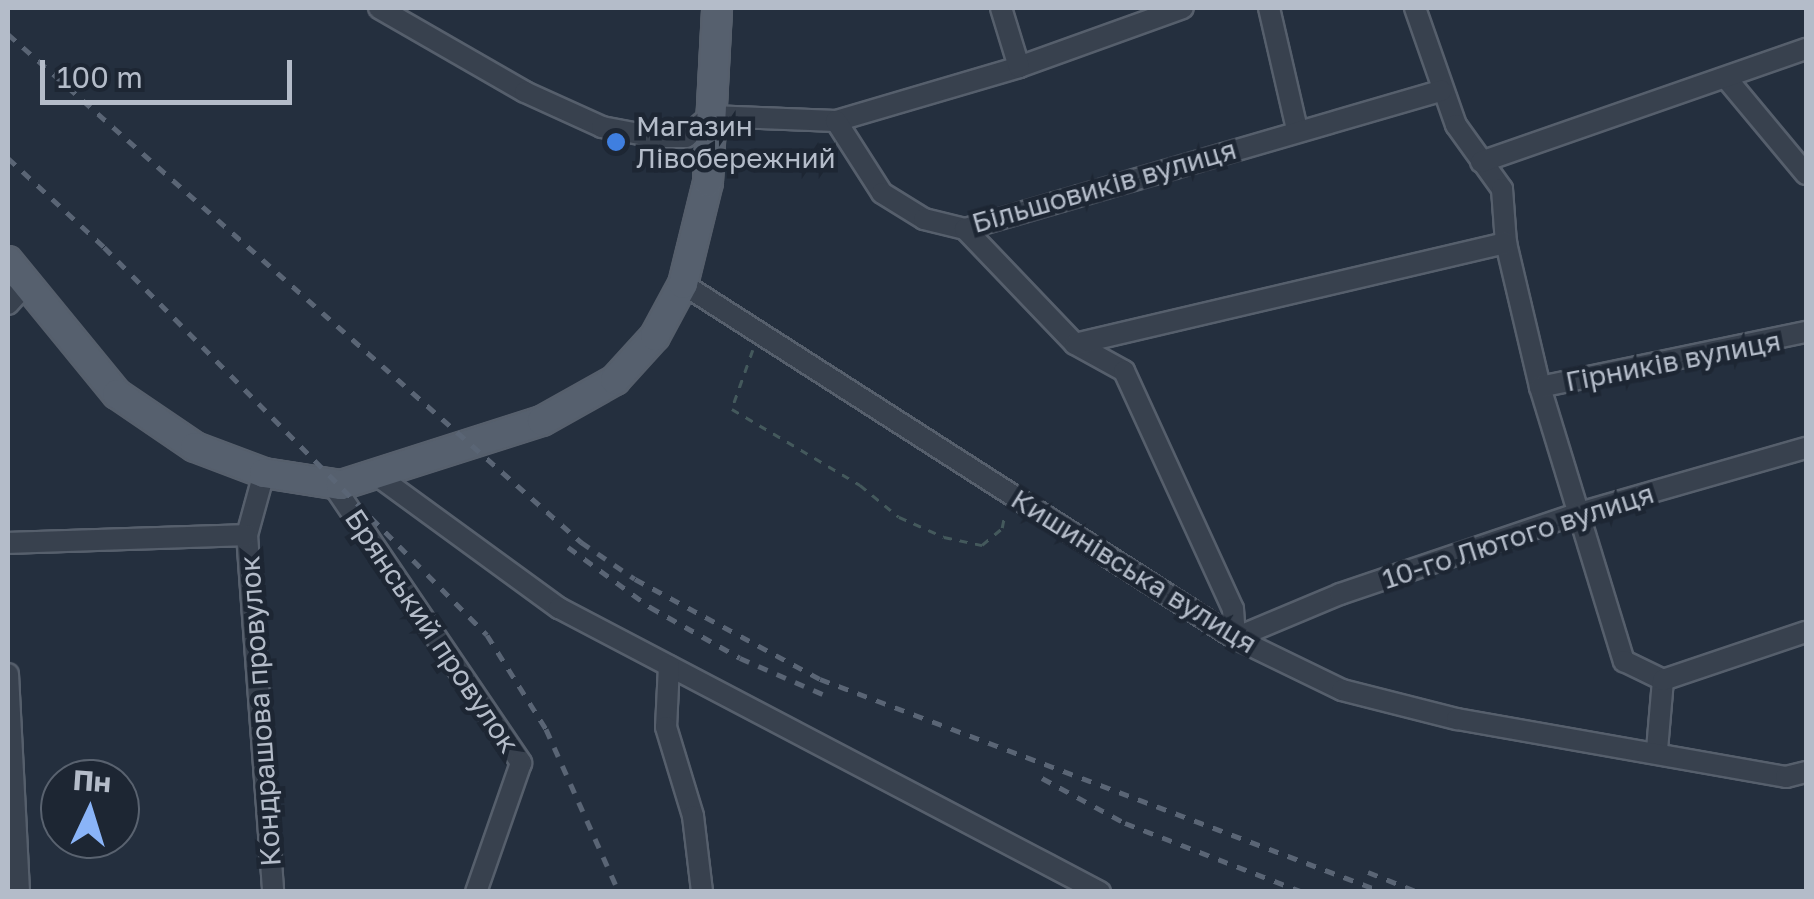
<!DOCTYPE html>
<meta charset="utf-8">
<style>
body{margin:0}
#map{position:relative;width:1814px;height:899px;overflow:hidden;background:#242f3e;font-family:"Golos Text",sans-serif}
div>[style]{position:absolute}
.path>*{height:2.5px;margin-top:-1.25px;transform-origin:0;background:repeating-linear-gradient(90deg,#44595c 0 8px,transparent 0 16px)}
.roads{filter:drop-shadow(2px 0 #565f6c) drop-shadow(-2px 0 #565f6c) drop-shadow(0 2px #565f6c) drop-shadow(0 -2px #565f6c)}
.minor>*{height:20px;margin:-10px;padding:0 10px;transform-origin:10px;border-radius:10px;background:#38414e}
.major>*{height:28px;margin:-14px;padding:0 14px;transform-origin:14px;border-radius:14px;background:#56606e}
.rail>*{height:5px;margin-top:-2.5px;transform-origin:0;background:repeating-linear-gradient(90deg,#5a6575 0 10px,transparent 0 20px)}
.dots>*{width:28px;height:28px;translate:-50% -50%;box-sizing:border-box;border:5px solid #1d2633;border-radius:50%}
span{translate:-50% -50%;white-space:nowrap;text-align:center;line-height:1.15;-webkit-text-stroke:9px #1d2633;paint-order:stroke}
.poi-label{font-size:28px;color:#b4bcc9}
.left{translate:0 -50%;text-align:left}
.street-label{font-size:28px;color:#b4bcc9}
.frame{position:absolute;inset:0;border:10px solid #b4bcc9;pointer-events:none}
.north{position:absolute;left:40px;top:759px;width:100px;height:100px;box-sizing:border-box;background:#1d2633;border:2px solid #59626f;border-radius:50%;rotate:4deg;font-size:28px;font-weight:700;line-height:40px;text-align:center;color:#b4bcc9}
.north::after{content:'';display:block;margin:auto;width:35px;height:45px;background:#8ab4f8;clip-path:polygon(50% 0,100% 100%,50% 72%,0 100%)}
.scale{position:absolute;left:40px;top:60px;width:252px;height:45px;box-sizing:border-box;border:5px solid #b4bcc9;border-top:0;padding-left:12px;font-size:30px;line-height:35px;white-space:nowrap;color:#b4bcc9;-webkit-text-stroke:8px #1d2633;paint-order:stroke}
</style>
<div id="map">
<div class="path">
<i style="left:753px;top:350px;width:63px;rotate:109.6deg"></i>
<i style="left:732px;top:409px;width:149px;rotate:30.7deg"></i>
<i style="left:860px;top:485px;width:50px;rotate:39.4deg"></i>
<i style="left:899px;top:517px;width:49px;rotate:24deg"></i>
<i style="left:944px;top:537px;width:39px;rotate:12deg"></i>
<i style="left:982px;top:545px;width:26px;rotate:-40deg"></i>
<i style="left:1002px;top:528px;width:15px;rotate:-79deg"></i>
</div>
<div class="roads">
<div class="minor">
<i style="left:379px;top:8px;width:168px;rotate:29.9deg"></i>
<i style="left:525px;top:92px;width:85px;rotate:24.4deg"></i>
<i style="left:602px;top:127px;width:54px;rotate:10.7deg"></i>
<i style="left:655px;top:137px;width:31px"></i>
<i style="left:686px;top:137px;width:32px;rotate:-41deg"></i>
<i style="left:710px;top:116px;width:126px;rotate:2.3deg"></i>
<i style="left:836px;top:121px;width:191px;rotate:-16.4deg"></i>
<i style="left:1019px;top:67px;width:174px;rotate:-19.8deg"></i>
<i style="left:1001px;top:8px;width:62px;rotate:73deg"></i>
<i style="left:1269px;top:8px;width:124px;rotate:77deg"></i>
<i style="left:1415px;top:8px;width:124px;rotate:70.7deg"></i>
<i style="left:1456px;top:125px;width:79px;rotate:54.3deg"></i>
<i style="left:1502px;top:189px;width:54px;rotate:85.8deg"></i>
<i style="left:1506px;top:243px;width:148px;rotate:76.7deg"></i>
<i style="left:1540px;top:387px;width:287px;rotate:73deg"></i>
<i style="left:1624px;top:661px;width:43px;rotate:26deg"></i>
<i style="left:1663px;top:680px;width:70px;rotate:94.9deg"></i>
<i style="left:1726px;top:78px;width:125px;rotate:50.2deg"></i>
<i style="left:836px;top:121px;width:85px;rotate:57.4deg"></i>
<i style="left:882px;top:193px;width:49px;rotate:31.8deg"></i>
<i style="left:924px;top:219px;width:42px;rotate:13.7deg"></i>
<i style="left:965px;top:229px;width:496px;rotate:-16.2deg"></i>
<i style="left:1481px;top:162px;width:344px;rotate:-19.2deg"></i>
<i style="left:965px;top:229px;width:159px;rotate:46.3deg"></i>
<i style="left:1075px;top:344px;width:56px;rotate:28.9deg"></i>
<i style="left:1124px;top:371px;width:262px;rotate:65.4deg"></i>
<i style="left:1233px;top:609px;width:29px;rotate:86deg"></i>
<i style="left:1235px;top:638px;width:114px;rotate:-22.7deg"></i>
<i style="left:1340px;top:594px;width:252px;rotate:-18.7deg"></i>
<i style="left:1579px;top:513px;width:236px;rotate:-16deg"></i>
<i style="left:683px;top:284px;width:656px;rotate:32.67deg"></i>
<i style="left:1235px;top:638px;width:119px;rotate:25.9deg"></i>
<i style="left:1342px;top:690px;width:119px;rotate:14.2deg"></i>
<i style="left:1457px;top:719px;width:334px;rotate:10deg"></i>
<i style="left:1786px;top:777px;width:21px;rotate:-14deg"></i>
<i style="left:8px;top:304px;width:27px;rotate:-48deg"></i>
<i style="left:1075px;top:344px;width:443px;rotate:-13.2deg"></i>
<i style="left:1540px;top:387px;width:272px;rotate:-11.7deg"></i>
<i style="left:264px;top:473px;width:64px;rotate:105.3deg"></i>
<i style="left:247px;top:535px;width:358px;rotate:85.8deg"></i>
<i style="left:375px;top:474px;width:228px;rotate:36.1deg"></i>
<i style="left:559px;top:608px;width:611px;rotate:27.7deg"></i>
<i style="left:333px;top:485px;width:336px;rotate:55.9deg"></i>
<i style="left:521px;top:763px;width:137px;rotate:109.2deg"></i>
<i style="left:8px;top:543px;width:239px;rotate:-1.9deg"></i>
<i style="left:669px;top:666px;width:61px;rotate:92.8deg"></i>
<i style="left:666px;top:727px;width:93px;rotate:73.1deg"></i>
<i style="left:693px;top:816px;width:77px;rotate:83.2deg"></i>
<i style="left:8px;top:674px;width:218px;rotate:87.1deg"></i>
<i style="left:1663px;top:680px;width:151px;rotate:-18.6deg"></i>
</div>
<div class="major">
<i style="left:8px;top:261px;width:172px;rotate:50.7deg"></i>
<i style="left:117px;top:394px;width:94px;rotate:34.2deg"></i>
<i style="left:195px;top:447px;width:74px;rotate:20.6deg"></i>
<i style="left:264px;top:473px;width:78px;rotate:8.9deg"></i>
<i style="left:341px;top:485px;width:211px;rotate:-17.7deg"></i>
<i style="left:542px;top:421px;width:84px;rotate:-29.3deg"></i>
<i style="left:615px;top:380px;width:59px;rotate:-47.7deg"></i>
<i style="left:655px;top:336px;width:59px;rotate:-61.7deg"></i>
<i style="left:683px;top:284px;width:105px;rotate:-76.2deg"></i>
<i style="left:708px;top:182px;width:174px;rotate:-87deg"></i>
</div>
</div>
<div class="rail">
<i style="left:8px;top:34px;width:766px;rotate:41.56deg"></i>
<i style="left:581px;top:542px;width:65px;rotate:34.4deg"></i>
<i style="left:635px;top:579px;width:210px;rotate:28.4deg"></i>
<i style="left:820px;top:679px;width:602px;rotate:20.72deg"></i>
<i style="left:8px;top:158px;width:131px;rotate:42.8deg"></i>
<i style="left:104px;top:247px;width:545px;rotate:45.37deg"></i>
<i style="left:487px;top:635px;width:111px;rotate:57.9deg"></i>
<i style="left:546px;top:729px;width:179px;rotate:65.9deg"></i>
<i style="left:568px;top:547px;width:102px;rotate:36.2deg"></i>
<i style="left:650px;top:607px;width:103px;rotate:29.5deg"></i>
<i style="left:740px;top:658px;width:95px;rotate:23.6deg"></i>
<i style="left:1042px;top:778px;width:94px;rotate:28.5deg"></i>
<i style="left:1125px;top:823px;width:191px;rotate:21.2deg"></i>
<i style="left:1368px;top:872px;width:54px;rotate:21.8deg"></i>
</div>
<div class="dots">
<i style="left:616px;top:142px;background:#3f7fe0"></i>
</div>
<div class="poi-label">
<span class="left" style="left:636px;top:142px">Магазин<br>Лівобережний</span>
</div>
<div class="street-label">
<span style="left:1104px;top:186px;rotate:-16deg">Більшовиків вулиця</span>
<span style="left:1673px;top:361px;rotate:-11deg">Гірників вулиця</span>
<span style="left:1518px;top:536px;rotate:-18deg">10-го Лютого вулиця</span>
<span style="left:1134px;top:571px;rotate:32deg">Кишинівська вулиця</span>
<span style="left:432px;top:631px;rotate:56deg">Брянський провулок</span>
<span style="left:260px;top:711px;rotate:-94deg">Кондрашова провулок</span>
</div>
<div class="frame"></div>
<div class="north">Пн</div>
<div class="scale">100 m</div>
</div>
